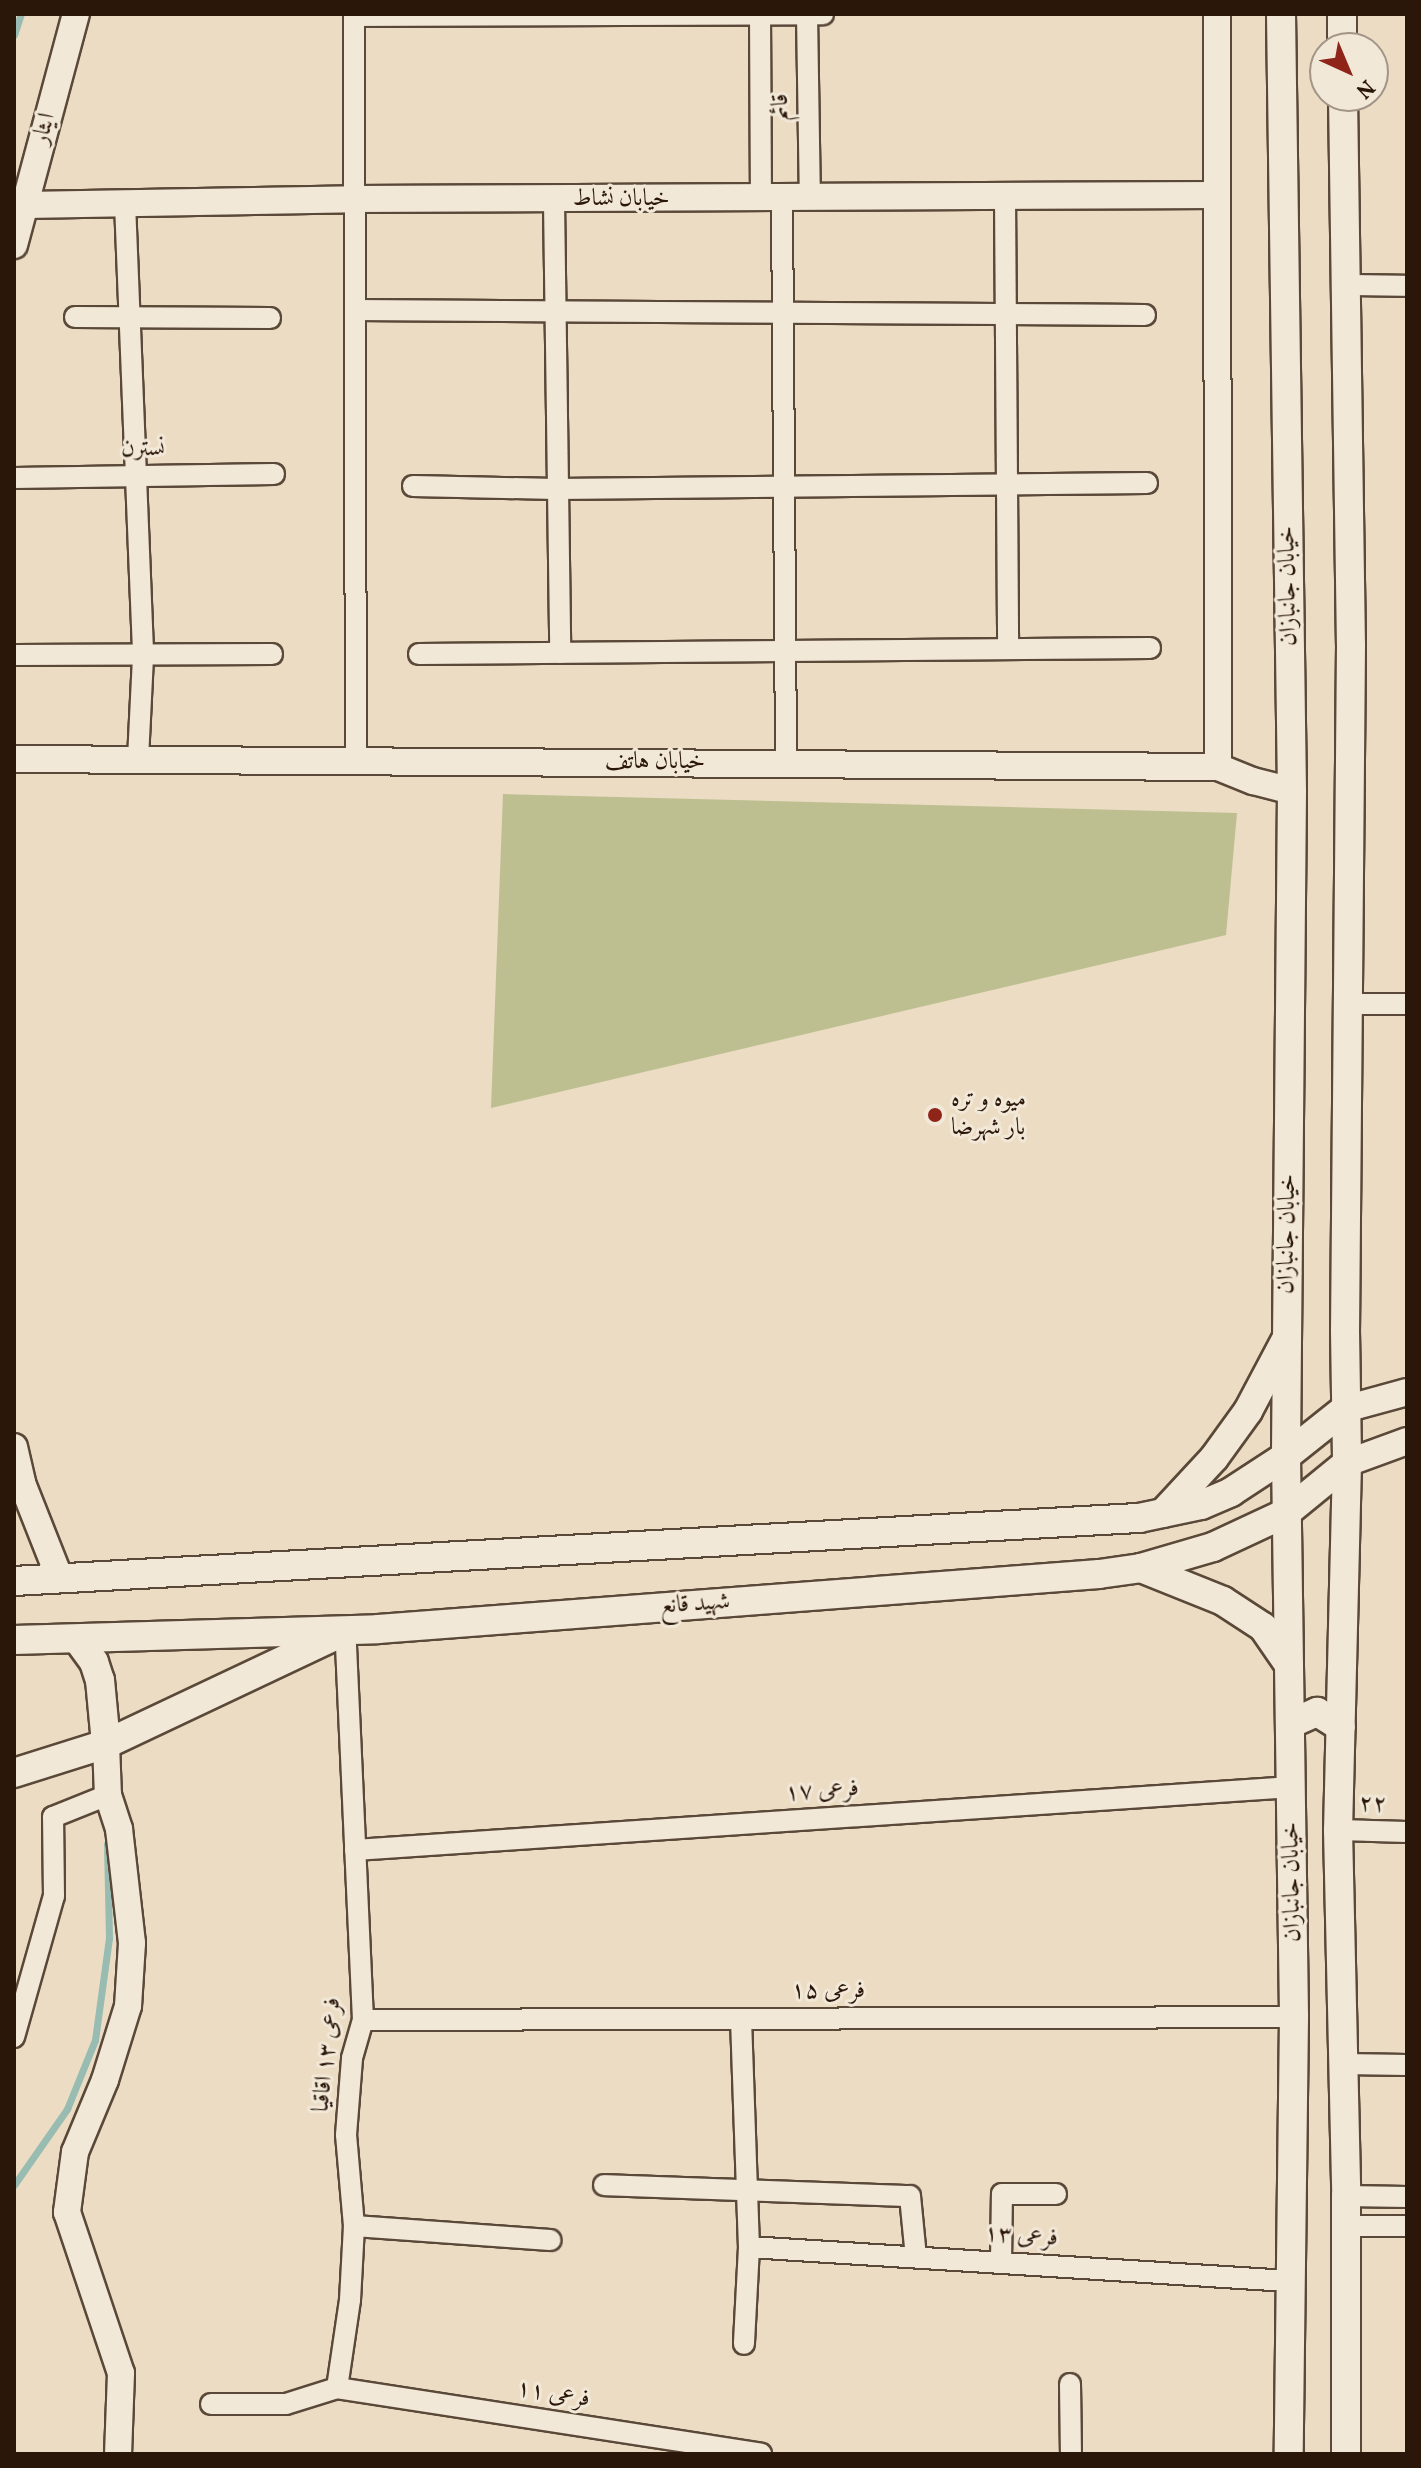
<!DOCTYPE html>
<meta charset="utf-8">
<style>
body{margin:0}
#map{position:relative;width:1421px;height:2468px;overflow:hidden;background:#ebdcc3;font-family:Vollkorn,Amiri,serif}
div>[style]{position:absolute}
.green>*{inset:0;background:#bdbf90}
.stream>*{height:7px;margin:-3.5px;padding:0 3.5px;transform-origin:3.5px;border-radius:3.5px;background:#98bcb2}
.roads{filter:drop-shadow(2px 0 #5a4838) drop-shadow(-2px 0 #5a4838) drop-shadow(0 2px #5a4838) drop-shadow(0 -2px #5a4838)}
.minor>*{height:20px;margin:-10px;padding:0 10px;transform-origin:10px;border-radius:10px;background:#f2e8d8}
.tertiary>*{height:26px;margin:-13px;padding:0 13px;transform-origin:13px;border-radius:13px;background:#f2e8d8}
.secondary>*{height:28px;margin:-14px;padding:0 14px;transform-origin:14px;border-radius:14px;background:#f2e8d8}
.dots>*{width:22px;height:22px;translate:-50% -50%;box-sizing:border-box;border:4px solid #f2e8d8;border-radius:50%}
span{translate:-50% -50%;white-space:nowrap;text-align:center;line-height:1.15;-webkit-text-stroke:6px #f2e8d8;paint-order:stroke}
.street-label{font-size:24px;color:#2a170a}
.poi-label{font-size:24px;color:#2a170a}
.left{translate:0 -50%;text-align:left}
.frame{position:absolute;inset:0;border:16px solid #2a170a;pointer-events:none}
.north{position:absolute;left:1309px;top:32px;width:80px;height:80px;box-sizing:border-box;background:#f2e8d8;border:2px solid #a29486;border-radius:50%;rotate:136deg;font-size:22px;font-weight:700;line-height:32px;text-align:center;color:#2a170a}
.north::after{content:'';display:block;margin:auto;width:28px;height:36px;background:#8f2418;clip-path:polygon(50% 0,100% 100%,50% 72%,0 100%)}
</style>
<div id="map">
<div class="green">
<i style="clip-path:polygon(503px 794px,1237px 813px,1226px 935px,491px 1108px)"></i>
</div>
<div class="stream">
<i style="left:14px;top:35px;width:22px;rotate:-72deg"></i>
<i style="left:14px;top:2185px;width:93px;rotate:-55.1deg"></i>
<i style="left:67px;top:2109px;width:74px;rotate:-67.9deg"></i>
<i style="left:95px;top:2040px;width:103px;rotate:-82.2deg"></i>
<i style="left:109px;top:1938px;width:94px;rotate:-91.2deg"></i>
</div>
<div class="roads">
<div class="minor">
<i style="left:354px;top:14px;width:747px;rotate:89.85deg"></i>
<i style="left:760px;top:14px;width:185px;rotate:89.7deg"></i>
<i style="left:807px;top:14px;width:185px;rotate:89.1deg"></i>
<i style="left:354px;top:16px;width:469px;rotate:-0.2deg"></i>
<i style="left:1005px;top:197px;width:452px;rotate:89.6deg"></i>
<i style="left:782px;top:199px;width:565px;rotate:89.59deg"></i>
<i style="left:554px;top:201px;width:452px;rotate:89.2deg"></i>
<i style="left:125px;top:203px;width:454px;rotate:87.7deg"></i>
<i style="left:143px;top:657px;width:103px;rotate:92.8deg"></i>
<i style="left:1346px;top:285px;width:61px;rotate:0.9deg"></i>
<i style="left:355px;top:310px;width:790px;rotate:0.36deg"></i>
<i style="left:75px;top:317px;width:195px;rotate:0.3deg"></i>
<i style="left:14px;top:478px;width:260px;rotate:-0.9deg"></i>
<i style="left:413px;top:486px;width:143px;rotate:1.2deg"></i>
<i style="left:556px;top:489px;width:591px;rotate:-0.58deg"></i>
<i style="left:419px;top:654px;width:731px;rotate:-0.47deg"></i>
<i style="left:14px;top:655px;width:258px;rotate:-0.2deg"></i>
<i style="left:1351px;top:1004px;width:56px"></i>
<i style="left:1338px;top:1830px;width:69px;rotate:1.7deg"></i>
<i style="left:355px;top:1850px;width:939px;rotate:-3.85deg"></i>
<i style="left:741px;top:2019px;width:228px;rotate:88deg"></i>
<i style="left:749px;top:2247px;width:97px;rotate:93deg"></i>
<i style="left:363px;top:2020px;width:931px;rotate:-0.18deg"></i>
<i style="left:14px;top:2037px;width:147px;rotate:-74.2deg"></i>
<i style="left:54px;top:1896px;width:79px;rotate:-90.7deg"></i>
<i style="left:53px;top:1817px;width:59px;rotate:-21.8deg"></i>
<i style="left:1344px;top:2064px;width:63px;rotate:0.9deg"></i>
<i style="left:604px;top:2185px;width:306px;rotate:2.1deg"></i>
<i style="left:910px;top:2196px;width:61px;rotate:84.4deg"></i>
<i style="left:1346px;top:2196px;width:61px;rotate:0.9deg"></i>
<i style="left:354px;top:2226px;width:197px;rotate:4.1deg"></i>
<i style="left:1346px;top:2226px;width:61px"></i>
<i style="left:749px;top:2247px;width:540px;rotate:3.61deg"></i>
<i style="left:1001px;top:2262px;width:68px;rotate:-89.2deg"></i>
<i style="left:1002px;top:2194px;width:54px"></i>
<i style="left:1070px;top:2384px;width:70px;rotate:89.2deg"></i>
<i style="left:337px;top:2388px;width:89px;rotate:-81.6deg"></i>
<i style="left:350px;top:2300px;width:74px;rotate:-86.9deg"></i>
<i style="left:354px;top:2226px;width:91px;rotate:-95deg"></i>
<i style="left:346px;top:2135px;width:77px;rotate:-85.5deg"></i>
<i style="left:352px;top:2058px;width:40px;rotate:-74deg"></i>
<i style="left:363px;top:2020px;width:389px;rotate:-92.6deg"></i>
<i style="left:211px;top:2404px;width:75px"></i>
<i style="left:286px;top:2404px;width:53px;rotate:-17.4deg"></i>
<i style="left:337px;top:2388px;width:429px;rotate:8.8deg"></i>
</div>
<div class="tertiary">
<i style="left:1217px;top:14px;width:753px;rotate:89.92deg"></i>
<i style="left:25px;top:205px;width:330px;rotate:-1deg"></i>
<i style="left:355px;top:199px;width:862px;rotate:-0.27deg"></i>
<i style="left:14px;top:245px;width:239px;rotate:-75deg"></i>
<i style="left:14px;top:759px;width:1204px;rotate:0.38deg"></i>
<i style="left:1218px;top:767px;width:38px;rotate:22deg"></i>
<i style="left:1253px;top:781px;width:40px;rotate:14.4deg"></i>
<i style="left:1345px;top:1409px;width:64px;rotate:-15.3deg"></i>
<i style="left:14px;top:1447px;width:37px;rotate:77deg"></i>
<i style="left:22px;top:1483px;width:103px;rotate:68.4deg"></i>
<i style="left:1347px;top:1463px;width:64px;rotate:-20.1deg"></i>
<i style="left:106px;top:1744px;width:51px;rotate:87.8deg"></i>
<i style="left:108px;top:1795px;width:36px;rotate:72deg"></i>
<i style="left:119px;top:1829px;width:115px;rotate:83.5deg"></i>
<i style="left:132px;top:1943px;width:63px;rotate:93.6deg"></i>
<i style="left:128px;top:2006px;width:77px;rotate:107.3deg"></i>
<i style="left:105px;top:2080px;width:78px;rotate:112.6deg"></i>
<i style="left:75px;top:2152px;width:61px;rotate:97.6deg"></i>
<i style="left:67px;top:2212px;width:170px;rotate:71.5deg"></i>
<i style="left:121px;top:2373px;width:81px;rotate:92.1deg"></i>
</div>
<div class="secondary">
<i style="left:1281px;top:14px;width:777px;rotate:89.19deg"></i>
<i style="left:1292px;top:791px;width:665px;rotate:90.52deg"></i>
<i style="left:1286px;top:1456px;width:561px;rotate:89.18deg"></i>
<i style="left:1294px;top:2017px;width:437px;rotate:90.7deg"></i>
<i style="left:1342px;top:14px;width:34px;rotate:90deg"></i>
<i style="left:1343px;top:96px;width:549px;rotate:89.17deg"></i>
<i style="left:1351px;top:645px;width:686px;rotate:90.5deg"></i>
<i style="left:1345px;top:1331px;width:132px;rotate:89.1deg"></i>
<i style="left:1347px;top:1463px;width:367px;rotate:91.4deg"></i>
<i style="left:1338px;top:1830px;width:366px;rotate:88.7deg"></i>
<i style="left:1346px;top:2196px;width:258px;rotate:90deg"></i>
<i style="left:1163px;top:1513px;width:75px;rotate:-47.2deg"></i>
<i style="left:1214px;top:1458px;width:58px;rotate:-54.1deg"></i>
<i style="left:1248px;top:1411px;width:79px;rotate:-62.1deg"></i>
<i style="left:1141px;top:1568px;width:88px;rotate:21.9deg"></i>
<i style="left:1223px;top:1601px;width:48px;rotate:33deg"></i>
<i style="left:1263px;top:1627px;width:46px;rotate:55.6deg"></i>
<i style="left:14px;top:1581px;width:1127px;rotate:-3.21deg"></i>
<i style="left:1139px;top:1518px;width:63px;rotate:-11.8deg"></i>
<i style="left:1201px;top:1505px;width:33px;rotate:-23deg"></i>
<i style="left:1231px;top:1492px;width:66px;rotate:-33.2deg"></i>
<i style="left:1286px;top:1456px;width:75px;rotate:-38.5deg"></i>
<i style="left:14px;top:1640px;width:364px;rotate:-1.7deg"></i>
<i style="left:378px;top:1629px;width:723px;rotate:-4.36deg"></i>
<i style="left:1099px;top:1574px;width:42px;rotate:-8.1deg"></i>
<i style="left:1141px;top:1568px;width:75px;rotate:-16.3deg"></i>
<i style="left:1213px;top:1547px;width:81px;rotate:-25deg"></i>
<i style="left:1286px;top:1513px;width:79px;rotate:-39.3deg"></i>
<i style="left:78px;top:1640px;width:27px;rotate:54deg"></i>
<i style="left:94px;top:1662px;width:19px;rotate:72deg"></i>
<i style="left:100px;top:1680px;width:64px;rotate:84.6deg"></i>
<i style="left:106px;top:1744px;width:252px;rotate:-25.3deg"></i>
<i style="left:1290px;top:1724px;width:30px;rotate:-24deg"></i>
<i style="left:1317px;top:1712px;width:28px;rotate:32deg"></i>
<i style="left:14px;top:1773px;width:96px;rotate:-17.5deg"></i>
</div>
</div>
<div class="dots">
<i style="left:935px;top:1115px;background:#8f2418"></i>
</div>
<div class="street-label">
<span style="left:782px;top:107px;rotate:-91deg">قائم</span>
<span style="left:45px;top:129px;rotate:-75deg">ایثار</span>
<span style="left:621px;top:200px">خیابان نشاط</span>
<span style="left:143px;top:450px;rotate:-1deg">نسترن</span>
<span style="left:1289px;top:586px;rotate:-91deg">خیابان جانبازان</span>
<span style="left:655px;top:763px">خیابان هاتف</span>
<span style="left:1288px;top:1234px;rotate:-89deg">خیابان جانبازان</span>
<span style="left:695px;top:1605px;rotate:-4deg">شهید قانع</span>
<span style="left:822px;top:1792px;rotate:-4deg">فرعی ۱۷</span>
<span style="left:1373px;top:1805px;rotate:2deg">۲۲</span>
<span style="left:1293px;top:1882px;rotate:-91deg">خیابان جانبازان</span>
<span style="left:828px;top:1992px">فرعی ۱۵</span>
<span style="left:328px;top:2055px;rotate:-84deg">فرعی ۱۳ اقاقیا</span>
<span style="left:1021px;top:2237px;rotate:4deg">فرعی ۱۳</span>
<span style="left:553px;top:2395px;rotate:9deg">فرعی ۱۱</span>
</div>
<div class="poi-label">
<span class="left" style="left:951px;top:1115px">میوه و تره<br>بار شهرضا</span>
</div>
<div class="frame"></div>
<div class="north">N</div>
</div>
